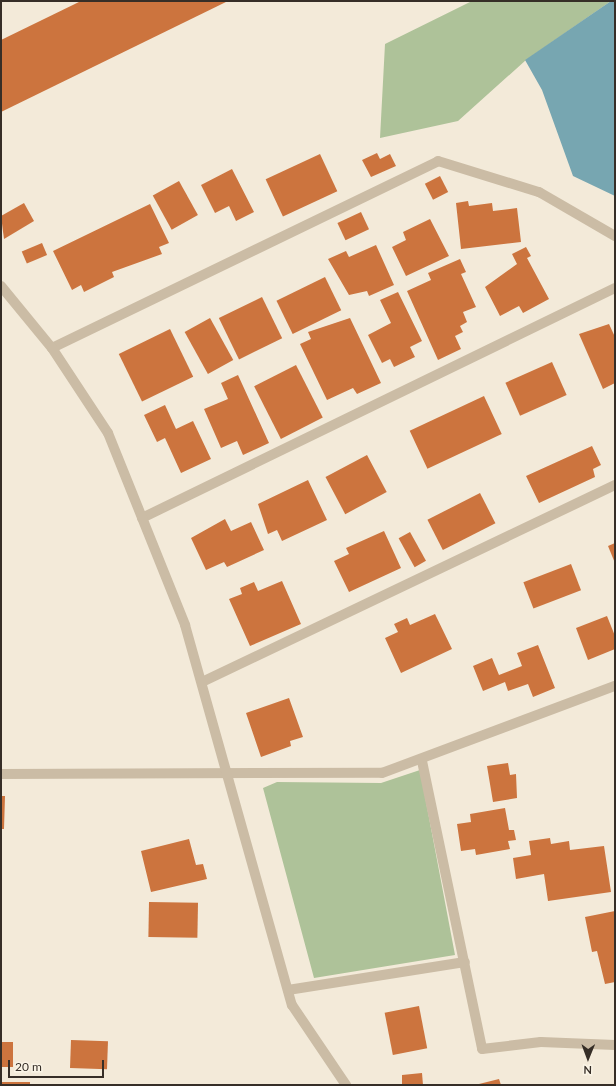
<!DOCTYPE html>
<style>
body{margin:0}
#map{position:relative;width:616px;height:1086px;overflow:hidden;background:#f3ead9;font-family:Lato,sans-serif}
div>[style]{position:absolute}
.green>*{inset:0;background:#aec299}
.water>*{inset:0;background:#77a6b1}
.building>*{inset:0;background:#cc743e;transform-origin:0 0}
.service>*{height:10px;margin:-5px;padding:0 5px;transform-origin:5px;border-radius:5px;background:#cbbca5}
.minor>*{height:10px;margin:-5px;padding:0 5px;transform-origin:5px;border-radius:5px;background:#cbbca5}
.tertiary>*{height:10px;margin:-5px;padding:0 5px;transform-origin:5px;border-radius:5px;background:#cbbca5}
span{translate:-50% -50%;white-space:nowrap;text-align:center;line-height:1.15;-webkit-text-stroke:3px #faf4e6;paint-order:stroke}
.frame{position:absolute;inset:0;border:2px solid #362e27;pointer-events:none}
.north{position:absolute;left:568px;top:1038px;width:40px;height:40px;-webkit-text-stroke:3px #faf4e6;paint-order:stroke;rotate:181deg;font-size:11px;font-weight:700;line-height:16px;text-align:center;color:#362e27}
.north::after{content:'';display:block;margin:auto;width:14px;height:18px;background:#362e27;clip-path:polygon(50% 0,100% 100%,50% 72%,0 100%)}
.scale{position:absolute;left:8px;top:1060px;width:96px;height:18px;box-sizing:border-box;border:2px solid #362e27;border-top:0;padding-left:5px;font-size:12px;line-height:14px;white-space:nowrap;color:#362e27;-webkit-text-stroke:3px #faf4e6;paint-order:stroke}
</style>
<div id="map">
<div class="green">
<i style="clip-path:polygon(472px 1px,611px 1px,526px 60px,458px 121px,380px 138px,385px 44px)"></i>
<i style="clip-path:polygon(420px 770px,455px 955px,314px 978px,263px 788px,277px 782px,381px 783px)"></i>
</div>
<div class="water">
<i style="clip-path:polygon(611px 1px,615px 1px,615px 196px,573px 176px,542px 90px,525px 60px)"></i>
</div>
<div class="building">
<i style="clip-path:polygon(81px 1px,228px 1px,1px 112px,1px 40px)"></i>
<i style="clip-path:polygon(377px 153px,380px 159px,390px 154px,396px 166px,371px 177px,362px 160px)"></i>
<i style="left:320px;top:154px;width:41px;height:60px;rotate:65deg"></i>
<i style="clip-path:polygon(232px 169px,254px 212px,236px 221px,229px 206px,215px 213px,201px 185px)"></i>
<i style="left:440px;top:176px;width:18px;height:17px;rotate:63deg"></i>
<i style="left:179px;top:181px;width:39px;height:30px;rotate:61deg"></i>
<i style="clip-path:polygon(468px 201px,469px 206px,492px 203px,493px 211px,517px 208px,521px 242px,461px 249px,456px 203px)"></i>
<i style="clip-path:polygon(24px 203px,34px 221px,4px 239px,1px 216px)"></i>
<i style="clip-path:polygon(150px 204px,169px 243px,159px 247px,162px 254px,112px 272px,114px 277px,84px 292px,81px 285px,72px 290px,53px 251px)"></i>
<i style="left:361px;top:212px;width:19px;height:26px;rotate:65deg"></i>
<i style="clip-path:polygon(430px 219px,449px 256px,406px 276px,392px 247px,406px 240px,403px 232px)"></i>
<i style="left:42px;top:243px;width:13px;height:22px;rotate:67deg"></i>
<i style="clip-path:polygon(376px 245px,394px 285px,369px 296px,367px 291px,349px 295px,328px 259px,346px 251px,349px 257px)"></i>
<i style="clip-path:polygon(526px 247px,531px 256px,527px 258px,549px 299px,523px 313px,519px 306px,500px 316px,485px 287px,517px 264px,512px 254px)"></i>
<i style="clip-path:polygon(460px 259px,466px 272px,461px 274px,476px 307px,463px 312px,467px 322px,460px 326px,463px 332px,455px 336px,461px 349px,438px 360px,407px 291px,431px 280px,428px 273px)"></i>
<i style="left:325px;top:277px;width:37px;height:54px;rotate:64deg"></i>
<i style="clip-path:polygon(398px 292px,422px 341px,410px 347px,415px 357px,394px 367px,390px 359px,382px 363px,368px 335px,391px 323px,380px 300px)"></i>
<i style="left:262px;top:297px;width:46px;height:48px;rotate:64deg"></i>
<i style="left:210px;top:318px;width:48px;height:29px;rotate:61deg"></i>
<i style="clip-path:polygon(350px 318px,381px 383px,357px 394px,353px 388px,327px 400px,300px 344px,311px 339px,308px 332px)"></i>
<i style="clip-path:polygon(609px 324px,615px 337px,615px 383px,603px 389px,579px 334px)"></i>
<i style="left:170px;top:329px;width:53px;height:57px;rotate:64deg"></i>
<i style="left:552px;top:362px;width:36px;height:51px;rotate:66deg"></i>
<i style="left:296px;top:365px;width:59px;height:47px;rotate:63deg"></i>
<i style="clip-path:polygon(238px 375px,269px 443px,243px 455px,237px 441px,221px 448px,204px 409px,228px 399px,221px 383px)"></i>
<i style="left:484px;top:396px;width:42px;height:82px;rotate:65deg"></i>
<i style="clip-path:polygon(165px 405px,176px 429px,193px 421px,211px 459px,181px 473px,165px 438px,157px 442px,144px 415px)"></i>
<i style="clip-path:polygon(592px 446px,601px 465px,593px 469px,595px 477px,539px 503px,526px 476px)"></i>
<i style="left:367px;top:455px;width:42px;height:47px;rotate:62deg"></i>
<i style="clip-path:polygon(308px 480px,327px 520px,282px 541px,277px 530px,268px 534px,258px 504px)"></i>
<i style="left:480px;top:493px;width:34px;height:59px;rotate:63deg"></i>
<i style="clip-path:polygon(225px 519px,231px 531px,251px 522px,264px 550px,227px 567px,224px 562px,206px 570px,191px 538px)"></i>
<i style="clip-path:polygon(384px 531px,401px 568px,349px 592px,334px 561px,349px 554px,346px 548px)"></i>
<i style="left:410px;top:532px;width:33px;height:13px;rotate:61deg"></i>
<i style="clip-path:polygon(615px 543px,615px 563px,608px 546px)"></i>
<i style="left:571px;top:564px;width:28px;height:51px;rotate:69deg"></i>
<i style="clip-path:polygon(282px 581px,301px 624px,250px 646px,229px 599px,242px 594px,240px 588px,254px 582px,258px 591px)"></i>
<i style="clip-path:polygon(435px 614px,452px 649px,401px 673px,385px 638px,398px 632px,394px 624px,407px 618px,410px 625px)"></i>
<i style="clip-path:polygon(607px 616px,615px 636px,615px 649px,588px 660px,576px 628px)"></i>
<i style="clip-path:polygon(538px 645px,555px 688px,533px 697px,528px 684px,508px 691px,505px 682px,483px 691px,473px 666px,492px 658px,499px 675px,522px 666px,517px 653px)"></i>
<i style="clip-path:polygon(289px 698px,303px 737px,290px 741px,291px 746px,261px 757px,246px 713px)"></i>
<i style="clip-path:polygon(508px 763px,510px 775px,516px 774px,517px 798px,493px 802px,487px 766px)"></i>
<i style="clip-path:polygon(1px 796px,5px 796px,4px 829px,1px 829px)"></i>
<i style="clip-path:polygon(505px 808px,509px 830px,514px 830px,516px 840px,508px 841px,510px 849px,476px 855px,475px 849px,461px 851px,457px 824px,471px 822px,470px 814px)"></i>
<i style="clip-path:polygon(550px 838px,551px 844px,569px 841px,570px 850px,604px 846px,611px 892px,548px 901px,544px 874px,516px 879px,513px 858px,531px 855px,529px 841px)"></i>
<i style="clip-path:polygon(189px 839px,196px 865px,203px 864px,207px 879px,151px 892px,141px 851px)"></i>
<i style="left:149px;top:902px;width:49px;height:35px;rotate:1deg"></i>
<i style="clip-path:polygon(615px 911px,615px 982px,605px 984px,597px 951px,592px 952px,585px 917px)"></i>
<i style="left:419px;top:1006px;width:43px;height:35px;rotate:79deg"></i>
<i style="left:71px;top:1040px;width:37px;height:28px;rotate:2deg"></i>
<i style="left:1px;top:1042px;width:12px;height:25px"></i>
<i style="clip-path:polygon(422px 1073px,423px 1085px,402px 1085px,402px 1075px)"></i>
<i style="clip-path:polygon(499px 1079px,501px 1085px,479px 1085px,479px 1084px)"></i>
<i style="left:1px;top:1082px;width:29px;height:3px"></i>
</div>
<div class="service">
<i style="left:288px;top:990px;width:179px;rotate:-9deg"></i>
</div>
<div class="minor">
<i style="left:52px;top:348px;width:429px;rotate:-25.8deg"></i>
<i style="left:438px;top:161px;width:106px;rotate:17.1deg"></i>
<i style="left:539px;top:192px;width:88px;rotate:30.1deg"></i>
<i style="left:142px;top:518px;width:526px;rotate:-25.93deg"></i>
<i style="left:202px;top:682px;width:458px;rotate:-25.5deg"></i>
<i style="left:422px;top:761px;width:294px;rotate:78.2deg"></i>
<i style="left:482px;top:1049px;width:59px;rotate:-6.8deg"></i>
<i style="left:541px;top:1042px;width:74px;rotate:2.3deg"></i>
<i style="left:1px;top:774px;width:381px;rotate:-0.2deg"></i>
<i style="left:382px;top:773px;width:249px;rotate:-20.5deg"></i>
</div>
<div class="tertiary">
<i style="left:1px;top:286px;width:80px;rotate:50.6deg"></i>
<i style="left:52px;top:348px;width:102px;rotate:56.6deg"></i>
<i style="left:108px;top:433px;width:207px;rotate:68.1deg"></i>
<i style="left:185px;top:625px;width:395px;rotate:74.3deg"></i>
<i style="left:292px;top:1005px;width:97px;rotate:56deg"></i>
</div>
<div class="frame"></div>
<div class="north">N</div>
<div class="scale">20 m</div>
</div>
